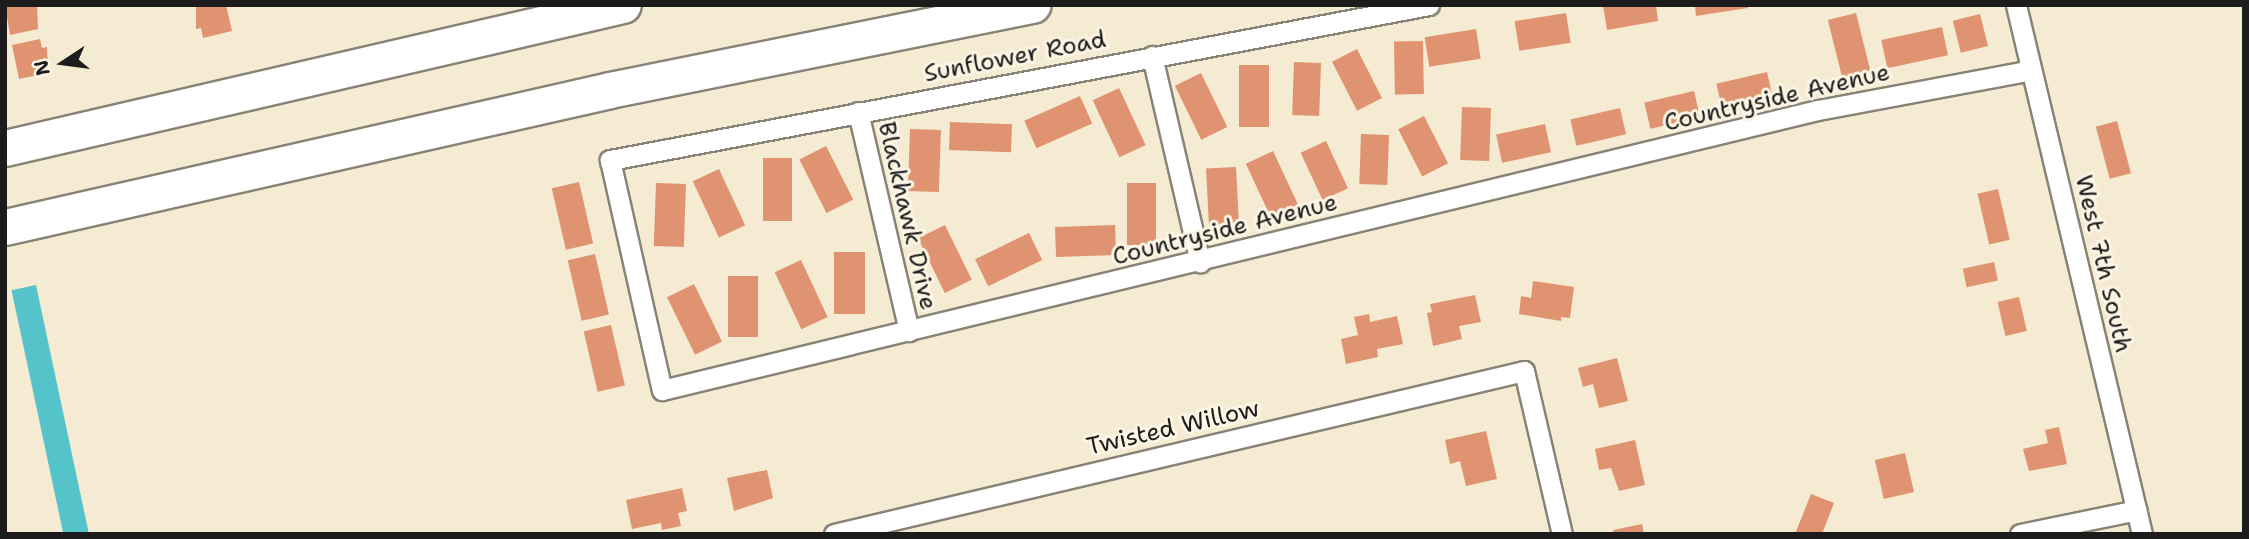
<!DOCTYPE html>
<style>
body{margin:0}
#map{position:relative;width:2249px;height:539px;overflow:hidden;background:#f5ead2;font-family:"Shantell Sans",sans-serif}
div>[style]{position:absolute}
.water>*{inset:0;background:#55c3ca;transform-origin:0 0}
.building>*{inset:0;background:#e09370;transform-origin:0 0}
.roads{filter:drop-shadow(2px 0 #888377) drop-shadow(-2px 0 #888377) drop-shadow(0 2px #888377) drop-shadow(0 -2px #888377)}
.minor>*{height:19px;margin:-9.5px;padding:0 9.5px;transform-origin:9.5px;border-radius:9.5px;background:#fff}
.motorway>*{height:35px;margin:-17.5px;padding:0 17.5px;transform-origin:17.5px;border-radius:17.5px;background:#fff}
span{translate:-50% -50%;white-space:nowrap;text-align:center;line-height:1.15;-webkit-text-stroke:6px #fcf5e5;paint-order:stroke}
.street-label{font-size:24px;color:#1c1c1c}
.frame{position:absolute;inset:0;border:7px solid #1c1c1c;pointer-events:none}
.north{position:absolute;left:28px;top:28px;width:70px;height:70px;-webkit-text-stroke:5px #fcf5e5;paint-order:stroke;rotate:257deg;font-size:19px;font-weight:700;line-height:28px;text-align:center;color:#1c1c1c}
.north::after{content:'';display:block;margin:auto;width:24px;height:32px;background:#1c1c1c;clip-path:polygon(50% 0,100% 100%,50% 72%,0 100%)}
</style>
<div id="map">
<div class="water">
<i style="left:36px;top:285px;width:254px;height:25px;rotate:78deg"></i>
</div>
<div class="building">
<i style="clip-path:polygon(5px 5px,37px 5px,38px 29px,10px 35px)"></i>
<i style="clip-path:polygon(196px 5px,226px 5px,232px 31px,203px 38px,201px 28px,196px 29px)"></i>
<i style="clip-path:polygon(1603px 5px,1656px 5px,1658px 21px,1607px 30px)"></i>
<i style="clip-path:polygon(1695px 5px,1747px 5px,1748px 8px,1696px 16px)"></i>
<i style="left:1566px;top:13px;width:30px;height:52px;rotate:81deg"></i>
<i style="left:1856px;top:13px;width:62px;height:29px;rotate:76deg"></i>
<i style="left:1980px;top:14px;width:33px;height:28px;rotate:76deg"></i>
<i style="left:1942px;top:27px;width:29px;height:62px;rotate:78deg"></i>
<i style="left:1476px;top:29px;width:30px;height:52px;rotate:81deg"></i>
<i style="clip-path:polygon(40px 39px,42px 48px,47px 47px,48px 73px,19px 79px,12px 45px)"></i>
<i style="left:1423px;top:41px;width:53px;height:29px;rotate:89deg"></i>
<i style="left:1357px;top:49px;width:55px;height:28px;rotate:63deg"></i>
<i style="left:1294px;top:62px;width:27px;height:53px;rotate:2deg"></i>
<i style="left:1239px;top:65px;width:30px;height:62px"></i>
<i style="left:1767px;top:72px;width:28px;height:52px;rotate:77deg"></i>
<i style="left:1201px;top:73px;width:60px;height:29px;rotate:64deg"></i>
<i style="left:1119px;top:88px;width:63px;height:29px;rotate:65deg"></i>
<i style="left:1694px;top:91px;width:27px;height:51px;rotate:77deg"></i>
<i style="left:1080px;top:96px;width:30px;height:61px;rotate:66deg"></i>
<i style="left:1462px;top:107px;width:29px;height:53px;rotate:2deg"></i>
<i style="left:1620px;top:108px;width:27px;height:51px;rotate:77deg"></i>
<i style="left:1424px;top:116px;width:53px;height:29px;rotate:63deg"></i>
<i style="left:2117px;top:121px;width:54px;height:22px;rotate:75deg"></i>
<i style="left:950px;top:122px;width:62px;height:28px;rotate:2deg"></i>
<i style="left:1545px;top:124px;width:29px;height:50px;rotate:78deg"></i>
<i style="left:910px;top:129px;width:31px;height:62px;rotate:2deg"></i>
<i style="left:1361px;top:134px;width:28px;height:50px;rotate:2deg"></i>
<i style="left:1326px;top:141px;width:52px;height:28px;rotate:65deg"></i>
<i style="left:826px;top:146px;width:60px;height:30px;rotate:63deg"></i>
<i style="left:1273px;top:151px;width:61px;height:30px;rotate:65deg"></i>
<i style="left:763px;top:158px;width:29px;height:63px"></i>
<i style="left:1236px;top:167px;width:60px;height:30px;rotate:87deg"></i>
<i style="left:719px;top:169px;width:62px;height:29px;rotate:65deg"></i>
<i style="left:579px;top:182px;width:63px;height:28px;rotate:77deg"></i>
<i style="left:656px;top:183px;width:30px;height:63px;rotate:2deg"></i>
<i style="left:1127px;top:183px;width:29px;height:62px"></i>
<i style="left:1998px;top:189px;width:52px;height:21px;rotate:77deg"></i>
<i style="left:945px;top:225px;width:61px;height:30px;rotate:64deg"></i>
<i style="left:1115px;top:225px;width:30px;height:60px;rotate:88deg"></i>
<i style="left:1029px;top:233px;width:30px;height:60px;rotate:64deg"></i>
<i style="left:834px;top:252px;width:31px;height:62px"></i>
<i style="left:595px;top:254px;width:62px;height:28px;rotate:77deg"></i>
<i style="left:801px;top:260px;width:63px;height:29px;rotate:65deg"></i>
<i style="left:1994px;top:262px;width:19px;height:32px;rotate:78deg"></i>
<i style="left:758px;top:276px;width:61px;height:30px;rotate:90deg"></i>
<i style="clip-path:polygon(1533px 281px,1574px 287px,1570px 318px,1561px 317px,1561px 321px,1519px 314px,1521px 296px,1531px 298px)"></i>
<i style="left:694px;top:284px;width:64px;height:30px;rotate:64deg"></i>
<i style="clip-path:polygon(1475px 295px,1481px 322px,1459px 326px,1462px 339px,1433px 346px,1427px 313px,1432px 312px,1430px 304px)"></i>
<i style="left:2019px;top:297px;width:35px;height:22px;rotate:77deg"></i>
<i style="clip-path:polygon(1369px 314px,1370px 322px,1397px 316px,1403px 344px,1377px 349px,1378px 357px,1346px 364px,1341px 339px,1358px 335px,1354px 317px)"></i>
<i style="left:611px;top:325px;width:62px;height:28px;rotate:77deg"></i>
<i style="clip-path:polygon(1617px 358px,1628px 401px,1599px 408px,1593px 384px,1583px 387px,1578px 368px)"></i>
<i style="clip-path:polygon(2059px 427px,2067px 464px,2029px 471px,2023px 449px,2048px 443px,2045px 430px)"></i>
<i style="clip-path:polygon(1486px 431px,1497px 479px,1466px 486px,1460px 461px,1450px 464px,1445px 440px)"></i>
<i style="clip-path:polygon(1635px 440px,1645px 485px,1619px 491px,1611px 468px,1599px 470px,1595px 449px)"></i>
<i style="left:1905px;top:453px;width:40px;height:31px;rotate:77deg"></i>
<i style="clip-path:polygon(767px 470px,773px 498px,734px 511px,727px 478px)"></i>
<i style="clip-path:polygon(682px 488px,687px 511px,678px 513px,681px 526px,662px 530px,661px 523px,632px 529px,626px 500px)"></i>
<i style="clip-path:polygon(1811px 494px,1834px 503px,1822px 534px,1795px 534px)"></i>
<i style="clip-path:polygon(1642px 524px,1644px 534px,1614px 534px,1613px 530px)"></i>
</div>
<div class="roads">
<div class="minor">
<i style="left:1429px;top:5px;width:834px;rotate:169.28deg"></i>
<i style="left:610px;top:160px;width:236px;rotate:77.3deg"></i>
<i style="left:662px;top:390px;width:1189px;rotate:-13.62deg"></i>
<i style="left:1818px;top:110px;width:217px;rotate:-10.6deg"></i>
<i style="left:2016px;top:5px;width:544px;rotate:76.6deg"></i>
<i style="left:1152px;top:56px;width:212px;rotate:76.9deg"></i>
<i style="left:858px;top:112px;width:225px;rotate:76.9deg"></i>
<i style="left:834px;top:534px;width:709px;rotate:-13.29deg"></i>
<i style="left:1524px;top:371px;width:167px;rotate:76.9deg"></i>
<i style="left:2020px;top:534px;width:119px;rotate:-11.6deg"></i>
</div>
<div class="motorway">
<i style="left:5px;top:148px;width:634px;rotate:-13.03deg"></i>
<i style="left:5px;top:227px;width:620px;rotate:-12.76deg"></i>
<i style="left:610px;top:90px;width:431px;rotate:-11.4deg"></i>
</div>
</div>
<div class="street-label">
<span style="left:1015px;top:57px;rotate:-11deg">Sunflower Road</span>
<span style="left:1777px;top:98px;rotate:-13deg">Countryside Avenue</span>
<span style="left:907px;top:216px;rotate:77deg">Blackhawk Drive</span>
<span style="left:1225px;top:230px;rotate:-14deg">Countryside Avenue</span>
<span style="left:2103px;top:264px;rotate:77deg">West 7th South</span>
<span style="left:1173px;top:428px;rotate:-13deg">Twisted Willow</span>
</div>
<div class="frame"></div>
<div class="north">N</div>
</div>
